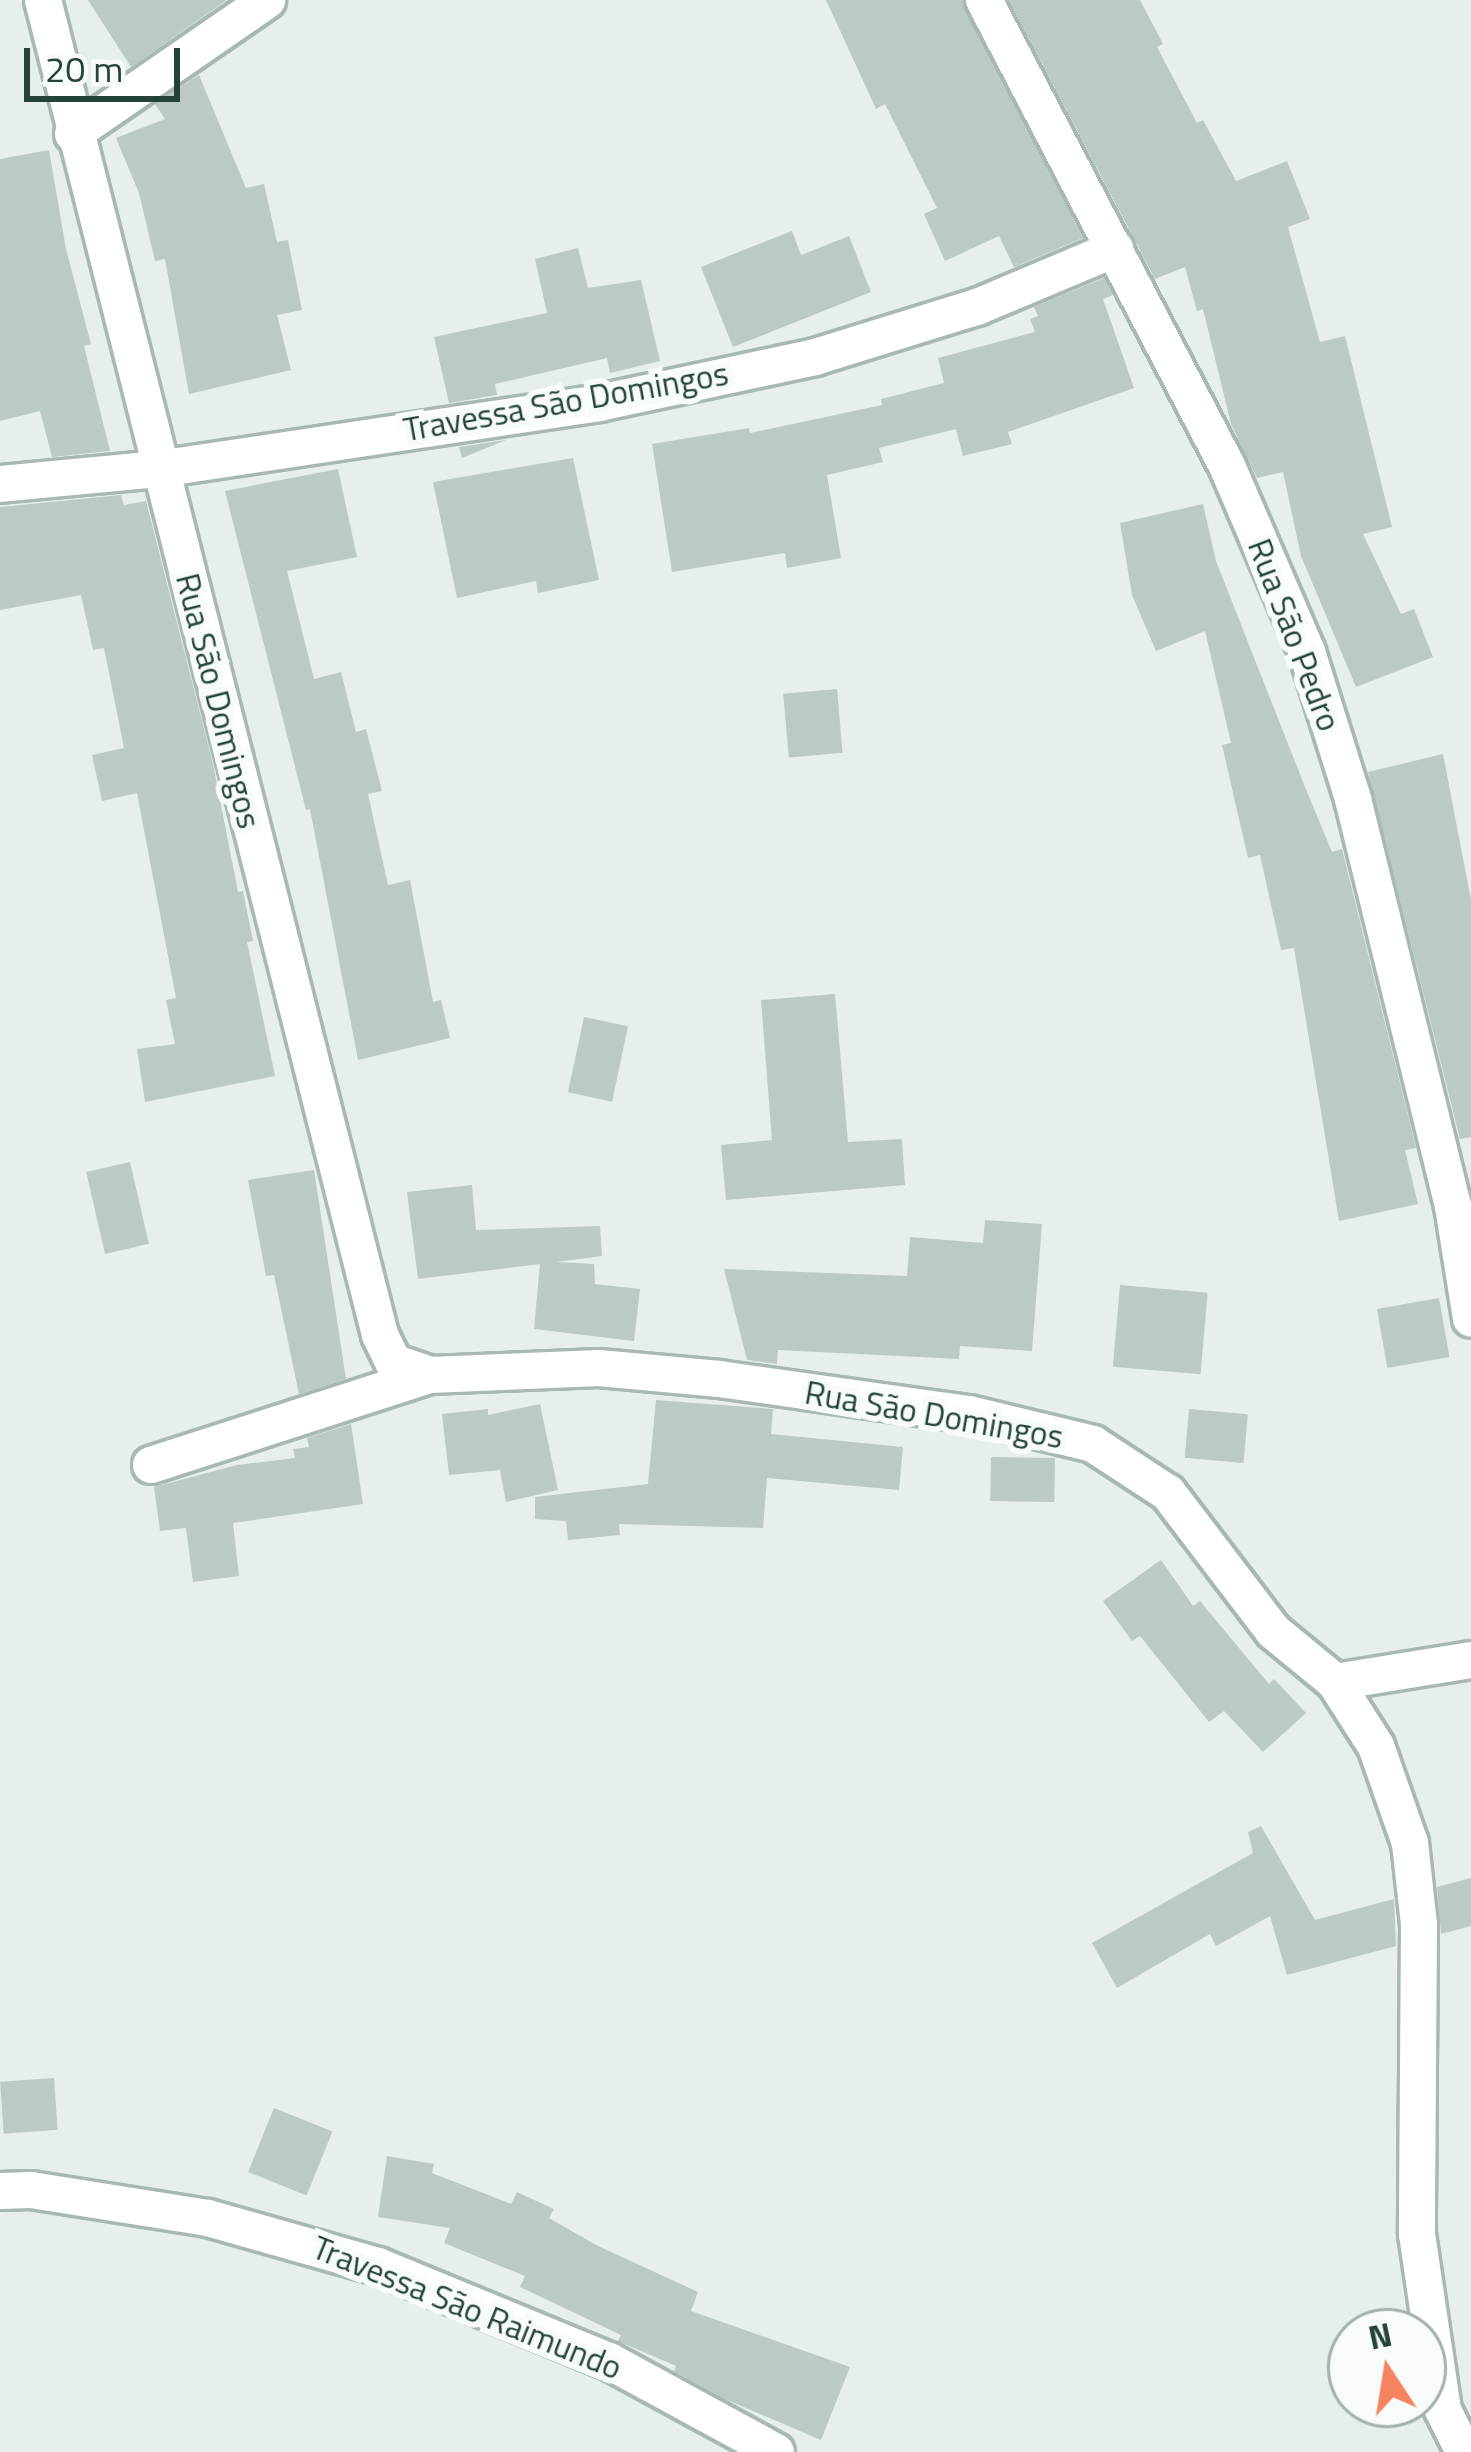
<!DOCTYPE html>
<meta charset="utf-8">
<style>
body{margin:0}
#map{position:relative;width:1471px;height:2452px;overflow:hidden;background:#e6efeb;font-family:"Titillium Web",sans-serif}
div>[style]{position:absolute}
.building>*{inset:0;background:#bbcac4;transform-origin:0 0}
.roads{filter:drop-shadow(3px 0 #a8b8b2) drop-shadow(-3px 0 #a8b8b2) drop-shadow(0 3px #a8b8b2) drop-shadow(0 -3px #a8b8b2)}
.minor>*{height:36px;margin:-18px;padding:0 18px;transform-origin:18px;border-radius:18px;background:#fff}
span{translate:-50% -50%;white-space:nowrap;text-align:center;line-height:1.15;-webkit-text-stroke:12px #f7fbf9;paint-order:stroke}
.street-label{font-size:33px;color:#24423a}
.north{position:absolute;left:1327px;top:2308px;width:120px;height:120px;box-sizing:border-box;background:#f7fbf9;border:3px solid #a3b1ad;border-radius:50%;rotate:348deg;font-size:33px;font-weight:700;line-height:48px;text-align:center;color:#24423a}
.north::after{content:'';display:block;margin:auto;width:42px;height:54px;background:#f4845f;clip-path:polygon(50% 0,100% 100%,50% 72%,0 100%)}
.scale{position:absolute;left:24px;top:48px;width:156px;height:54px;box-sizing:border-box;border:6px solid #24423a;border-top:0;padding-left:15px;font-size:36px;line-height:42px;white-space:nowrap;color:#24423a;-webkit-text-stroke:9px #f7fbf9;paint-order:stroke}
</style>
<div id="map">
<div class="building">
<i style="clip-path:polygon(88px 0,227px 0,131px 67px)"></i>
<i style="clip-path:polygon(826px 0,962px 0,1083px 238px,1014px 267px,999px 236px,945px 261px,924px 214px,937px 208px,885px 104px,876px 109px)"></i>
<i style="clip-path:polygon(1009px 0,1140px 0,1163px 44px,1157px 47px,1197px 123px,1203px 120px,1236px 181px,1287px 161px,1310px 219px,1288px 227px,1320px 342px,1345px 336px,1392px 527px,1363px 534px,1401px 614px,1414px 609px,1433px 657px,1356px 687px,1301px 556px,1283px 472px,1257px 478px,1231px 424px,1203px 309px,1197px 311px,1185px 267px,1155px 279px)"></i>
<i style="clip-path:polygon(199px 75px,246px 188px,264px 184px,277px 242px,288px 240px,302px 310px,277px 315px,291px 370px,189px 394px,165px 259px,155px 261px,139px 193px,116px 138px,165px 119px,155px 104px)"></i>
<i style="clip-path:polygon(49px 150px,66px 249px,91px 344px,84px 346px,110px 451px,52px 457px,40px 411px,0 421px,0 159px)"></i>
<i style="clip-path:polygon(792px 231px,801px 255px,849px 236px,871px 292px,733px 347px,701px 267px)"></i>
<i style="clip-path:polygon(578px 248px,588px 288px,641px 280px,660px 361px,610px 373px,607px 358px,495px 384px,497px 395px,449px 403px,434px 337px,547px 313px,535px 259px)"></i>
<i style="clip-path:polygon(1104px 278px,1113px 295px,1103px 299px,1134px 388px,1008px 432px,1012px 444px,963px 456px,956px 429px,879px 448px,883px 462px,827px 475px,841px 558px,787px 568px,785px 553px,672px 572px,652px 444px,749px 428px,750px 433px,882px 405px,881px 399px,944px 383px,938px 358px,1035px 332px,1030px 319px,1038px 316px,1034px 307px)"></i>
<i style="clip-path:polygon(505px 440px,506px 440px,462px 458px,459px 447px)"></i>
<i style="clip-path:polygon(573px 458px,599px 580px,538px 593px,536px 581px,457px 598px,433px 482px)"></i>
<i style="clip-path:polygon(338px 469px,357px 557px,287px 571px,314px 679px,341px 672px,356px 732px,366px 729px,382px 791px,368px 794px,388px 885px,410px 880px,433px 1002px,441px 1000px,450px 1038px,358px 1060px,310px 809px,306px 810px,225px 491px)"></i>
<i style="clip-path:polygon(121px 495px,124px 505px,146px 501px,213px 764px,238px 892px,243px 891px,253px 941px,247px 942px,275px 1076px,145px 1102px,137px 1049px,175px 1044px,166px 1000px,176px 998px,137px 793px,102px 801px,92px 755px,124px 748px,104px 648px,93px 650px,81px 595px,0 610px,0 507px)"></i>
<i style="clip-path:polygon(1203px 504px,1216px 561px,1305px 787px,1332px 852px,1342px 849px,1416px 1148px,1405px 1150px,1418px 1204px,1339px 1221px,1294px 948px,1281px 950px,1260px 855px,1248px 858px,1222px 745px,1231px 743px,1205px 631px,1156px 651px,1132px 595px,1120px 523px)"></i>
<i style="left:837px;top:689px;width:64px;height:54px;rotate:85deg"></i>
<i style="clip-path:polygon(1443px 754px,1471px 900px,1471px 1137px,1460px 1139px,1368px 772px)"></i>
<i style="clip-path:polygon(835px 994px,848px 1142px,902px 1139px,905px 1185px,726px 1200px,721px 1145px,772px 1140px,761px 1000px)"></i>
<i style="left:584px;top:1017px;width:45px;height:77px;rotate:12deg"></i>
<i style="left:130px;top:1162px;width:84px;height:45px;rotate:77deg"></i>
<i style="clip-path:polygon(314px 1170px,346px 1379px,299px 1394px,274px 1275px,266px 1276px,248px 1180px)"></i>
<i style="clip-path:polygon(472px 1185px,476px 1230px,600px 1226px,602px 1256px,556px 1262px,594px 1264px,595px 1284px,640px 1289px,634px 1341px,534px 1329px,540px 1264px,418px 1279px,407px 1192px)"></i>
<i style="clip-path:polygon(985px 1220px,1042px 1224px,1032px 1351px,960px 1346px,959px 1359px,778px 1350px,777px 1364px,747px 1360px,724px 1269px,907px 1276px,910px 1237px,983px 1243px)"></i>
<i style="left:1120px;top:1285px;width:88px;height:82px;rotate:5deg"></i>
<i style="left:1439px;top:1298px;width:60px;height:63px;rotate:80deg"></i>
<i style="clip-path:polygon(656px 1400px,773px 1409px,771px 1434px,903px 1447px,899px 1490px,767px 1478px,763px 1528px,619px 1524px,620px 1535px,568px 1540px,566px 1521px,535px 1519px,535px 1497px,648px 1484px)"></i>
<i style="clip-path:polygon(540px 1404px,558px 1490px,506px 1502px,500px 1470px,449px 1475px,442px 1414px,488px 1409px,488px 1415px)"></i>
<i style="left:1189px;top:1409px;width:59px;height:49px;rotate:5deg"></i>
<i style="clip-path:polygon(351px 1424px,363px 1504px,233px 1523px,239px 1576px,193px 1582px,186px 1528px,160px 1531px,154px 1487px,237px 1465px,295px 1458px,293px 1449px,309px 1447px,307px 1438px)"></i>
<i style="left:991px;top:1457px;width:64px;height:44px;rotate:1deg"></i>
<i style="clip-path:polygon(1161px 1560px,1193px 1606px,1200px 1601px,1269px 1684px,1274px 1679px,1306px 1713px,1263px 1752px,1224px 1711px,1209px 1722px,1140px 1636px,1132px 1641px,1103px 1601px)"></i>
<i style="clip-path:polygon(1261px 1826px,1315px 1920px,1394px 1899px,1396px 1946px,1287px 1975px,1270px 1916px,1216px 1946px,1210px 1934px,1117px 1988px,1092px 1943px,1253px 1853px,1248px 1832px)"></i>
<i style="clip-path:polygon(1471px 1878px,1471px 1926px,1441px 1934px,1437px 1887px)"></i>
<i style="left:54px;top:2078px;width:52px;height:54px;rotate:86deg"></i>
<i style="left:274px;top:2108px;width:63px;height:69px;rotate:22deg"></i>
<i style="clip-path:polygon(387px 2156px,434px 2164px,432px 2173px,511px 2204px,517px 2192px,554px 2209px,549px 2218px,596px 2245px,698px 2292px,691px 2311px,850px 2367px,821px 2440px,725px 2399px,674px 2371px,676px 2366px,618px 2341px,621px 2335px,520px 2287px,525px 2276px,444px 2243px,450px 2228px,378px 2217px)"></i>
</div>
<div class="roads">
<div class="minor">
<i style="left:43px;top:0;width:1377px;rotate:75.83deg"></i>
<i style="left:380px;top:1335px;width:30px;rotate:64deg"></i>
<i style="left:393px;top:1362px;width:39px;rotate:19deg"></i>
<i style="left:984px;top:0;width:526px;rotate:62.46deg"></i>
<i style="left:1227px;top:466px;width:202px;rotate:66.7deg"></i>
<i style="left:1307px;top:652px;width:154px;rotate:72.6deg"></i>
<i style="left:1353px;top:799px;width:419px;rotate:76.2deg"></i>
<i style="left:1453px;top:1206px;width:114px;rotate:80.9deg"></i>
<i style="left:73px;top:134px;width:236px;rotate:-34.6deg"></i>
<i style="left:0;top:484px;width:160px;rotate:-5.4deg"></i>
<i style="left:159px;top:469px;width:445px;rotate:-8.5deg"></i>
<i style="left:599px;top:403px;width:221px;rotate:-12deg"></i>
<i style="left:815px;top:357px;width:170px;rotate:-17.2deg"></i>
<i style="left:977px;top:307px;width:150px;rotate:-22.8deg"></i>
<i style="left:151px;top:1465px;width:293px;rotate:-17.9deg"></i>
<i style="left:430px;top:1375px;width:169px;rotate:-2.4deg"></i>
<i style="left:599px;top:1368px;width:121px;rotate:5.2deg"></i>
<i style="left:719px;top:1379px;width:252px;rotate:8deg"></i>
<i style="left:969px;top:1414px;width:128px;rotate:13.6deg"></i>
<i style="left:1093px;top:1444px;width:90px;rotate:33.2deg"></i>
<i style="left:1168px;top:1493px;width:173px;rotate:52.7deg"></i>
<i style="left:1273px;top:1631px;width:80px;rotate:39.4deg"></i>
<i style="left:1335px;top:1682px;width:76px;rotate:57.4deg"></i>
<i style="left:1376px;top:1746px;width:103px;rotate:70.7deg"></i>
<i style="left:1410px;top:1843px;width:82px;rotate:83.7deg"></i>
<i style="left:1419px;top:1925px;width:309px;rotate:90.4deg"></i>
<i style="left:1417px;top:2234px;width:178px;rotate:81.6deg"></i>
<i style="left:1443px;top:2410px;width:47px;rotate:63.4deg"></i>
<i style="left:1335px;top:1682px;width:138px;rotate:-9.2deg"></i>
<i style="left:0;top:2191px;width:31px;rotate:-2deg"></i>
<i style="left:31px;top:2190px;width:179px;rotate:9deg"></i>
<i style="left:208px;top:2218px;width:177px;rotate:15.8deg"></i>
<i style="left:378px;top:2266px;width:250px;rotate:22.4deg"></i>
<i style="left:609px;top:2361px;width:190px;rotate:28.6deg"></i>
</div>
</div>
<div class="street-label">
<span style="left:566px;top:402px;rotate:-10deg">Travessa São Domingos</span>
<span style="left:1294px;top:635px;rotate:69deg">Rua São Pedro</span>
<span style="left:218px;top:701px;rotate:76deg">Rua São Domingos</span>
<span style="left:934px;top:1415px;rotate:10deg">Rua São Domingos</span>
<span style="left:467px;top:2308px;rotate:22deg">Travessa São Raimundo</span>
</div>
<div class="north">N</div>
<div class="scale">20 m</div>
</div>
